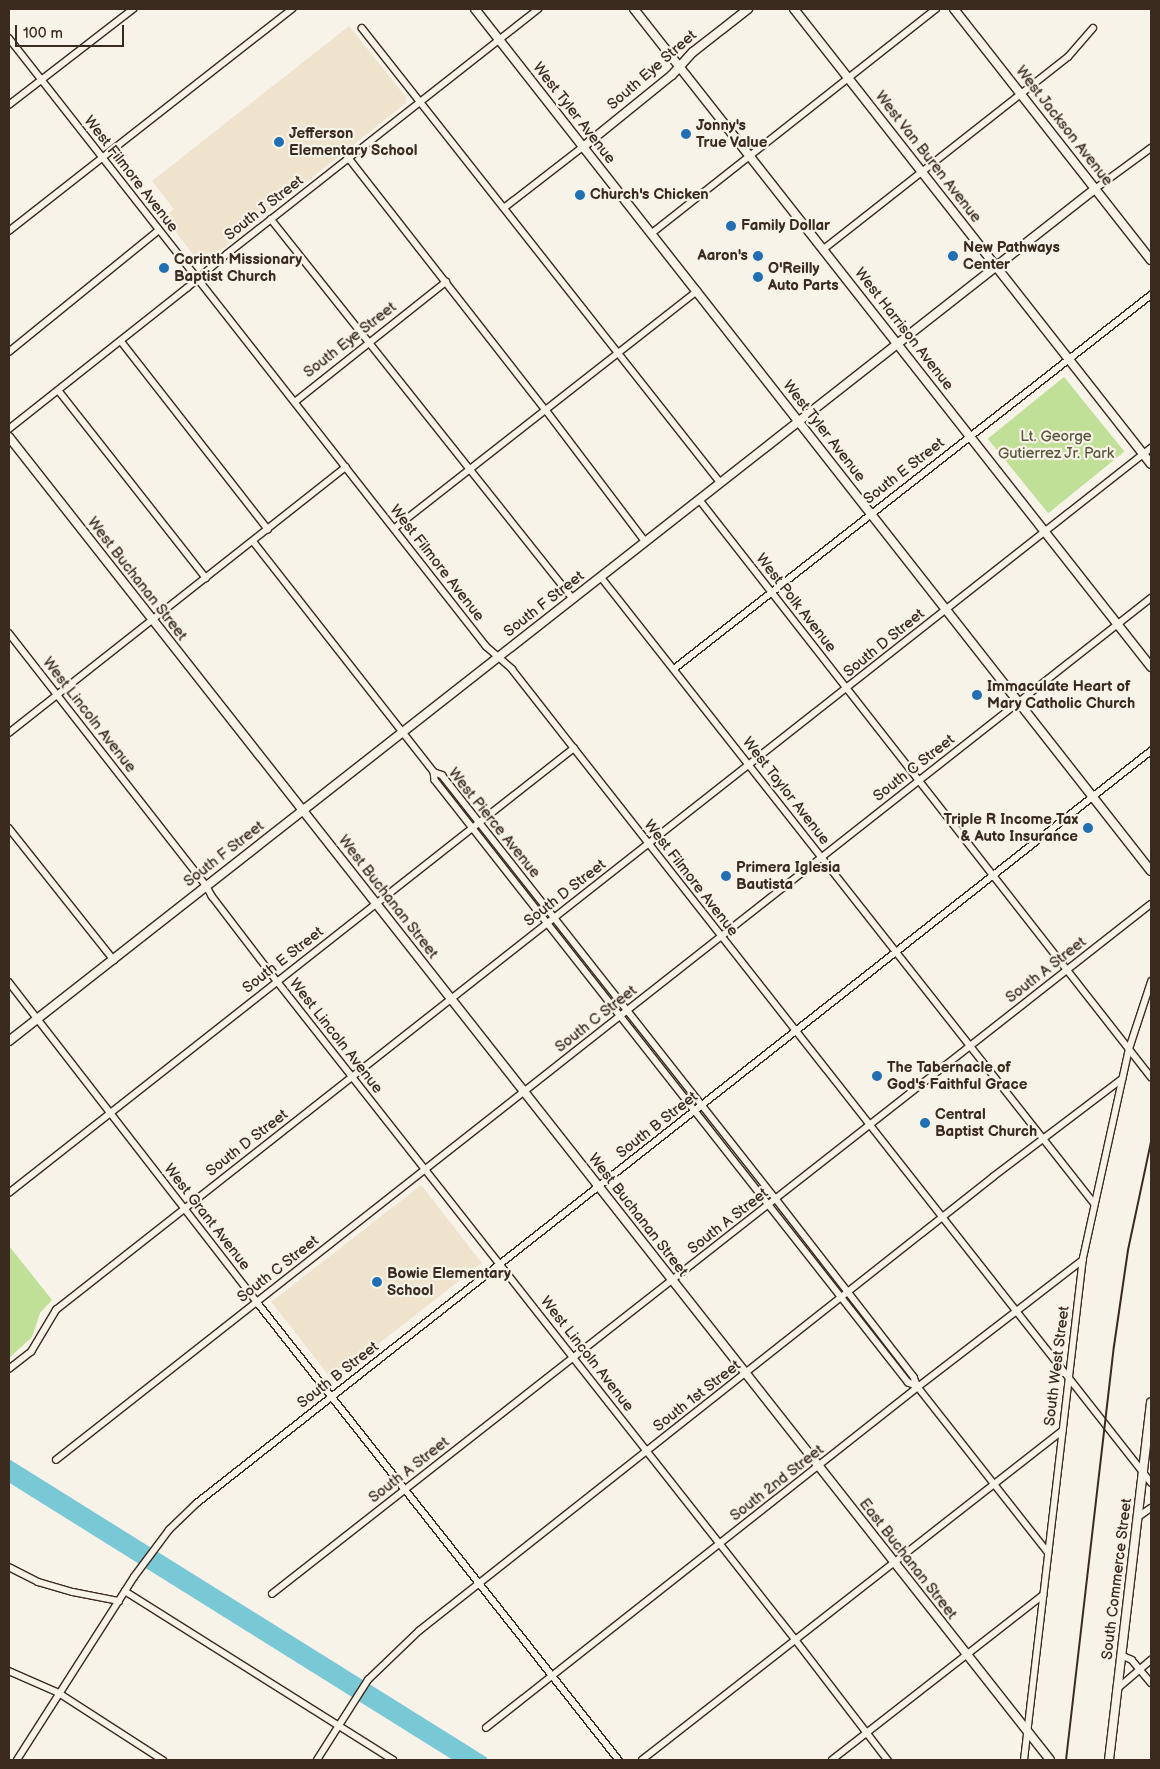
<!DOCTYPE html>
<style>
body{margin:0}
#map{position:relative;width:1160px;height:1769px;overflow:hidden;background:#f7f3e8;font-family:"Balsamiq Sans",sans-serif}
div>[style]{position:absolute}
.built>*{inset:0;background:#efe3ce;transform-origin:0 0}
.green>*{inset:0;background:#c0df97;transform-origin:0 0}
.water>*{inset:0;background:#79c8d5;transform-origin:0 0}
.roads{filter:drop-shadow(1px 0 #3b2a1e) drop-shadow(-1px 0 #3b2a1e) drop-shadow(0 1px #3b2a1e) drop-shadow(0 -1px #3b2a1e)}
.street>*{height:5.5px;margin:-2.75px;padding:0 2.75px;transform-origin:2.75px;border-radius:2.75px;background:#f7f3e8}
.secondary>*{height:8px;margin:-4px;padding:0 4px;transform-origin:4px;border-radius:4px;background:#f7f3e8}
.rail>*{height:2px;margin:-1px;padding:0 1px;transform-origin:1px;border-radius:1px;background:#3b2a1e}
.dots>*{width:14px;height:14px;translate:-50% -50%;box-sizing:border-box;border:2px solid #f7f3e8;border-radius:50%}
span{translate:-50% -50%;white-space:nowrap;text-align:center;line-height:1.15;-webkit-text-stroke:4.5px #f7f3e8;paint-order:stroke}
.street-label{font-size:15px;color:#3b2a1e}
.poi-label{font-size:15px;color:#3b2a1e;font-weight:700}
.left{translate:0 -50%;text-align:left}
.right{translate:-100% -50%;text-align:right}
.park-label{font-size:15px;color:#5c573c}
.frame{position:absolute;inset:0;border:10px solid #3b2a1e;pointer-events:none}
.scale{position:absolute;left:15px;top:25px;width:109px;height:22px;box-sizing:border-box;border:2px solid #3b2a1e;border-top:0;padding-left:6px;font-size:15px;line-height:18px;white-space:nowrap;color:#3b2a1e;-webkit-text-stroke:4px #f7f3e8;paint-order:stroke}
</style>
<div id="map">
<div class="built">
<i style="clip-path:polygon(349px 26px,406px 97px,406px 103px,203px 264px,200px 263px,164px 217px,174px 209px,152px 181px)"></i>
<i style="left:421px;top:1185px;width:99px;height:190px;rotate:52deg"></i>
</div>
<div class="green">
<i style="left:1064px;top:377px;width:96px;height:98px;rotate:51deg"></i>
<i style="clip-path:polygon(9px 1246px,52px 1300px,40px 1313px,32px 1337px,9px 1358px)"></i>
</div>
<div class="water">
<i style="left:9px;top:1459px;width:564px;height:20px;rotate:32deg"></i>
</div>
<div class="roads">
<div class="street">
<i style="left:362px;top:28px;width:578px;rotate:51.74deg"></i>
<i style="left:9px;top:38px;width:773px;rotate:51.88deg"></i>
<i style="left:486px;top:646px;width:35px;rotate:41deg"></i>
<i style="left:512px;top:669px;width:100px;rotate:51.9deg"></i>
<i style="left:574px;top:748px;width:934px;rotate:51.83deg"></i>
<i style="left:9px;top:105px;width:157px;rotate:-37.7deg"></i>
<i style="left:348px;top:157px;width:321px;rotate:52deg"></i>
<i style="left:546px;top:410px;width:164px;rotate:52.9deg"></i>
<i style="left:1095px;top:189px;width:69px;rotate:-36.2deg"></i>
<i style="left:504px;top:208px;width:100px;rotate:-37.7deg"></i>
<i style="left:271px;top:219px;width:485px;rotate:51.5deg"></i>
<i style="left:9px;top:231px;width:360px;rotate:-38.1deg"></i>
<i style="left:651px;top:234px;width:363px;rotate:-38.3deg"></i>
<i style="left:824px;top:249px;width:310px;rotate:-38.2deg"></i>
<i style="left:1068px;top:57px;width:38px;rotate:-49deg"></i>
<i style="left:121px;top:341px;width:239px;rotate:52deg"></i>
<i style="left:9px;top:352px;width:193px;rotate:-39.1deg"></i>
<i style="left:59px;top:391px;width:238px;rotate:51.8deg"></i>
<i style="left:295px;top:402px;width:193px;rotate:-38.5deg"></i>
<i style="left:9px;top:429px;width:227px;rotate:-38.4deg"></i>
<i style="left:187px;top:288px;width:52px;rotate:-40.4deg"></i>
<i style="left:227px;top:254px;width:396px;rotate:-38.2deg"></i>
<i style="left:699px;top:499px;width:734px;rotate:51.97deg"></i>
<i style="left:395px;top:528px;width:384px;rotate:-38.1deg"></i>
<i style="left:253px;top:541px;width:293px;rotate:51.9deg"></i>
<i style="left:434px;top:772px;width:8px;rotate:83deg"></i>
<i style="left:435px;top:780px;width:766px;rotate:51.84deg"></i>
<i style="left:908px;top:1382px;width:11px;rotate:27deg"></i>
<i style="left:601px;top:577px;width:797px;rotate:51.78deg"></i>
<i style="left:9px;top:633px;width:320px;rotate:52deg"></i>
<i style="left:206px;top:885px;width:13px;rotate:61deg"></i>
<i style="left:212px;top:896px;width:107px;rotate:52.6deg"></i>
<i style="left:277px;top:981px;width:837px;rotate:51.79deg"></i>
<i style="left:795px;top:1639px;width:153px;rotate:52.5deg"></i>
<i style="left:674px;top:669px;width:606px;rotate:-38.1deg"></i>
<i style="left:9px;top:733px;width:429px;rotate:-38.3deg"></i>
<i style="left:434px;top:772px;width:9px;rotate:21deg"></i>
<i style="left:442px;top:775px;width:540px;rotate:51.77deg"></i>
<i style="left:776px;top:1199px;width:225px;rotate:52.2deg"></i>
<i style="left:914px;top:1377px;width:11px;rotate:68deg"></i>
<i style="left:918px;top:1387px;width:210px;rotate:51.8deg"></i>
<i style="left:9px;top:828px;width:169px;rotate:51.5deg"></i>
<i style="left:9px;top:982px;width:405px;rotate:52.2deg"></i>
<i style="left:257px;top:1302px;width:584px;rotate:51.68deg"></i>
<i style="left:9px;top:1193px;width:719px;rotate:-38.22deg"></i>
<i style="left:9px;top:1369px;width:28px;rotate:-38deg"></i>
<i style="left:31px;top:1352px;width:49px;rotate:-59.2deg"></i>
<i style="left:56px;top:1310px;width:1394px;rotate:-38.21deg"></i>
<i style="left:56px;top:1460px;width:1394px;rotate:-38.21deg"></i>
<i style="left:1138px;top:1517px;width:16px;rotate:-35deg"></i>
<i style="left:9px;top:1567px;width:33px;rotate:27deg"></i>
<i style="left:38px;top:1582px;width:36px;rotate:16deg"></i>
<i style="left:73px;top:1592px;width:47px;rotate:11.1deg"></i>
<i style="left:125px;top:1591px;width:317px;rotate:32.2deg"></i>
<i style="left:272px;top:1594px;width:1117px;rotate:-38.13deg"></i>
<i style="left:1121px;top:1655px;width:12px;rotate:24deg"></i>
<i style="left:1132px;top:1660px;width:30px;rotate:50deg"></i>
<i style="left:9px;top:1671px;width:55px;rotate:23.7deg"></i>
<i style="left:59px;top:1693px;width:124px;rotate:32.8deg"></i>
<i style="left:1117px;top:1689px;width:45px;rotate:-40.5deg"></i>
<i style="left:486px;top:1728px;width:550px;rotate:-38.29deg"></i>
<i style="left:918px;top:1387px;width:208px;rotate:-37.6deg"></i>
<i style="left:17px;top:1760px;width:217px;rotate:-57.4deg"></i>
<i style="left:134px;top:1577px;width:59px;rotate:-53.3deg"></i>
<i style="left:169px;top:1530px;width:39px;rotate:-44deg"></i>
<i style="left:197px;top:1503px;width:1215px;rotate:-38.25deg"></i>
<i style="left:317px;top:1760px;width:95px;rotate:-57.5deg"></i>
<i style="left:368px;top:1680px;width:71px;rotate:-43.9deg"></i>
<i style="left:419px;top:1631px;width:732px;rotate:-38.34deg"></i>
<i style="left:993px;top:1177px;width:162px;rotate:-37.2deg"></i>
<i style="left:642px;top:1760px;width:534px;rotate:-38.07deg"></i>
<i style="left:832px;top:1760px;width:268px;rotate:-38deg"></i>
<i style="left:1024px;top:1760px;width:505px;rotate:-83.3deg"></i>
<i style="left:1083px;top:1258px;width:214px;rotate:-77.6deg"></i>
<i style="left:1129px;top:1049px;width:71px;rotate:-71.8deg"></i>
</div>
<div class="secondary">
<i style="left:475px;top:9px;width:1095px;rotate:51.9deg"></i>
<i style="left:634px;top:9px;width:837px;rotate:51.84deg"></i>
<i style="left:794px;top:9px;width:578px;rotate:51.88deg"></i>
<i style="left:954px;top:9px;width:319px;rotate:51.9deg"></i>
<i style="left:583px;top:147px;width:114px;rotate:-39deg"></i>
<i style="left:672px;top:75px;width:31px;rotate:-48deg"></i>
<i style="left:693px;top:52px;width:70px;rotate:-38deg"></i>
<i style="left:9px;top:437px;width:1683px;rotate:51.8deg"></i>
<i style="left:9px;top:1041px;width:1380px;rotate:-38.12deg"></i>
<i style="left:1109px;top:1760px;width:360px;rotate:-83.3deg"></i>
</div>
</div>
<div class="rail">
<i style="left:1066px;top:1760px;width:417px;rotate:-83.4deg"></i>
<i style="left:1114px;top:1346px;width:97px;rotate:-81.7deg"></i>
<i style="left:1128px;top:1250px;width:110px;rotate:-78deg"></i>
</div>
<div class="dots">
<i style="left:686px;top:134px;background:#1f6fb2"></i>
<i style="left:279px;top:142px;background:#1f6fb2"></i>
<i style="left:580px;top:195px;background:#1f6fb2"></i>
<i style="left:731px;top:226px;background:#1f6fb2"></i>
<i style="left:758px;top:256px;background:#1f6fb2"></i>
<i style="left:953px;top:256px;background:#1f6fb2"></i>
<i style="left:164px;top:268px;background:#1f6fb2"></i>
<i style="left:758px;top:277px;background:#1f6fb2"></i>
<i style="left:977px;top:695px;background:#1f6fb2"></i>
<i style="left:1088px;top:828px;background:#1f6fb2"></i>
<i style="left:726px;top:876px;background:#1f6fb2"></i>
<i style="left:877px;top:1076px;background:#1f6fb2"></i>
<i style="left:925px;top:1123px;background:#1f6fb2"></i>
<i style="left:377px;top:1282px;background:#1f6fb2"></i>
</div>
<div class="street-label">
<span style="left:652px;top:70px;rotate:-41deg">South Eye Street</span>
<span style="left:574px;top:113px;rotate:52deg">West Tyler Avenue</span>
<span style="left:1064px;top:126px;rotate:52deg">West Jackson Avenue</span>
<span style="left:928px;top:157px;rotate:52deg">West Van Buren Avenue</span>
<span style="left:131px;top:174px;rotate:52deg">West Filmore Avenue</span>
<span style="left:264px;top:208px;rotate:-38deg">South J Street</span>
<span style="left:904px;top:329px;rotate:52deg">West Harrison Avenue</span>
<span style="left:350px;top:340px;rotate:-38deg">South Eye Street</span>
<span style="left:824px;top:431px;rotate:52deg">West Tyler Avenue</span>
<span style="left:904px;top:471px;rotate:-38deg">South E Street</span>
<span style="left:437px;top:563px;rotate:52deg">West Filmore Avenue</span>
<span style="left:137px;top:579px;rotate:52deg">West Buchanan Street</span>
<span style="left:796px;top:603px;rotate:52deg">West Polk Avenue</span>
<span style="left:544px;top:604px;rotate:-38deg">South F Street</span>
<span style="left:884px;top:643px;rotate:-39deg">South D Street</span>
<span style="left:89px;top:715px;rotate:52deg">West Lincoln Avenue</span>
<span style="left:914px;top:768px;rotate:-38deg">South C Street</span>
<span style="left:786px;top:791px;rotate:52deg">West Taylor Avenue</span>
<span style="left:494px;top:823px;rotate:51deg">West Pierce Avenue</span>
<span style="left:224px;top:854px;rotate:-38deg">South F Street</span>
<span style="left:691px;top:878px;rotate:52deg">West Filmore Avenue</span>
<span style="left:565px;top:893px;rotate:-38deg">South D Street</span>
<span style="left:388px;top:897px;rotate:52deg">West Buchanan Street</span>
<span style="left:283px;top:960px;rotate:-38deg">South E Street</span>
<span style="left:1046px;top:970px;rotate:-38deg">South A Street</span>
<span style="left:596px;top:1019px;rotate:-38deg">South C Street</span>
<span style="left:336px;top:1036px;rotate:52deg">West Lincoln Avenue</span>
<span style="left:657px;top:1125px;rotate:-38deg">South B Street</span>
<span style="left:247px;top:1143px;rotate:-38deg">South D Street</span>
<span style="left:638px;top:1215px;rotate:52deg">West Buchanan Street</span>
<span style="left:207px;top:1217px;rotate:52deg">West Grant Avenue</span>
<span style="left:728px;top:1221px;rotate:-38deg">South A Street</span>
<span style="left:278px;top:1269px;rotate:-38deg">South C Street</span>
<span style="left:587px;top:1354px;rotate:52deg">West Lincoln Avenue</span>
<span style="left:1057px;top:1366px;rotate:-83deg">South West Street</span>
<span style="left:338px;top:1375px;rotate:-38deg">South B Street</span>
<span style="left:697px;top:1396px;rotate:-38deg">South 1st Street</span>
<span style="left:409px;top:1470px;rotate:-38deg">South A Street</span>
<span style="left:777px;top:1483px;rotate:-38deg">South 2nd Street</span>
<span style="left:908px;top:1559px;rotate:52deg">East Buchanan Street</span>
<span style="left:1117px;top:1579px;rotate:-83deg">South Commerce Street</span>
</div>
<div class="poi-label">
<span class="left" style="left:696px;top:134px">Jonny's<br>True Value</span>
<span class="left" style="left:289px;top:142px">Jefferson<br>Elementary School</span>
<span class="left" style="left:590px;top:195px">Church's Chicken</span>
<span class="left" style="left:741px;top:226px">Family Dollar</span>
<span class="left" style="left:963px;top:256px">New Pathways<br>Center</span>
<span class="right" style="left:748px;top:256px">Aaron's</span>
<span class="left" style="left:174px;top:268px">Corinth Missionary<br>Baptist Church</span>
<span class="left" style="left:768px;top:277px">O'Reilly<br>Auto Parts</span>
<span class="left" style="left:987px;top:695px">Immaculate Heart of<br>Mary Catholic Church</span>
<span class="right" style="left:1078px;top:828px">Triple R Income Tax<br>&amp; Auto Insurance</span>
<span class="left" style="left:736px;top:876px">Primera Iglesia<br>Bautista</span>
<span class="left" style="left:887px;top:1076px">The Tabernacle of<br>God's Faithful Grace</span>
<span class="left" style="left:935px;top:1123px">Central<br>Baptist Church</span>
<span class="left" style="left:387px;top:1282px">Bowie Elementary<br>School</span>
</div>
<div class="park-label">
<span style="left:1056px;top:445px">Lt. George<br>Gutierrez Jr. Park</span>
</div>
<div class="frame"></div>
<div class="scale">100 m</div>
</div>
